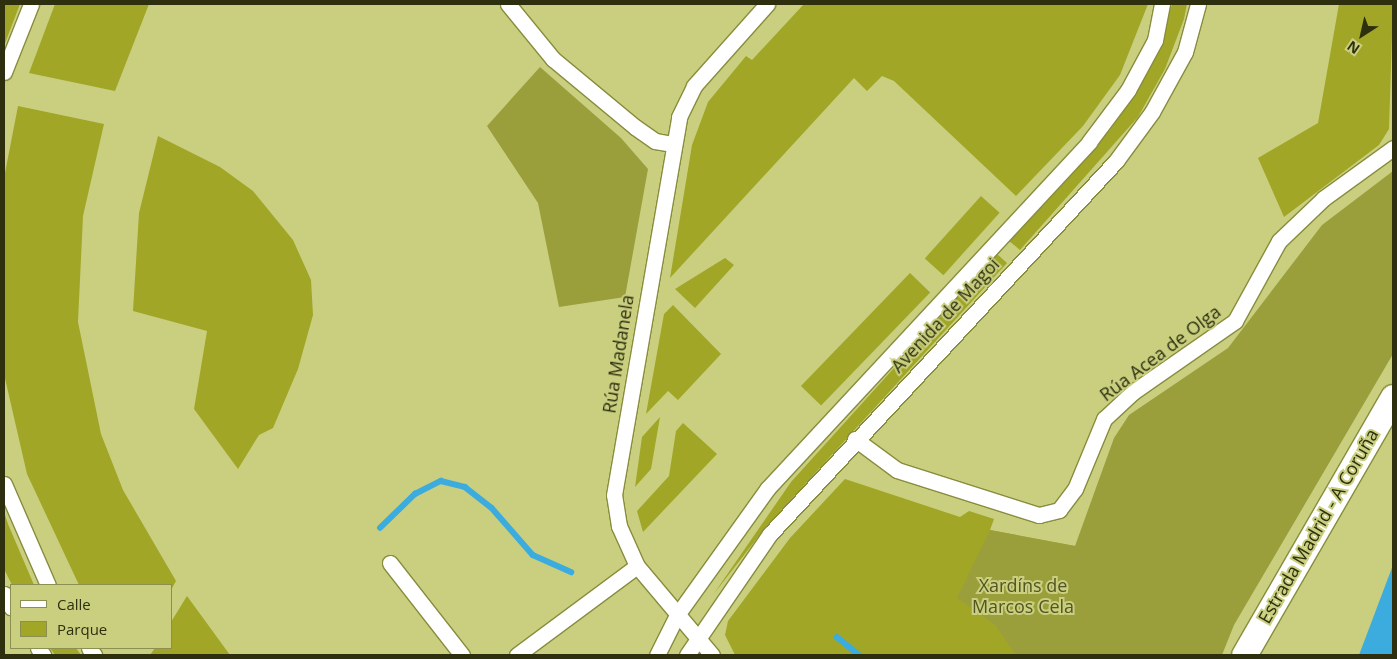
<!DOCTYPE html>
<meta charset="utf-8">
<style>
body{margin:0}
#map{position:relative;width:1397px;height:659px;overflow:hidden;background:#c9cf7f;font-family:"Open Sans",sans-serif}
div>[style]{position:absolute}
.green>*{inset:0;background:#a1a626;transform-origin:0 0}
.forest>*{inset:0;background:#9a9f3c}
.water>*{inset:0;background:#3cabde}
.stream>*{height:5.5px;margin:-2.75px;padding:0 2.75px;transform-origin:2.75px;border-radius:2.75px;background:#3cabde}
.roads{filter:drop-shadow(1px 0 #888d3d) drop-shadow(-1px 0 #888d3d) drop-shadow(0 1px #888d3d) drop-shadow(0 -1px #888d3d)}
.minor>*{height:15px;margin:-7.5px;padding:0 7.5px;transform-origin:7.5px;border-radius:7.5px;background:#fff}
.trunk>*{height:25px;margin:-12.5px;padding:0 12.5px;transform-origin:12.5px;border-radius:12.5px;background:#fff}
span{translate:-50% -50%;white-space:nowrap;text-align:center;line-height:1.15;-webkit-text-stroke:4px #c9cf7f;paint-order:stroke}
.street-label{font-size:18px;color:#2d2f0e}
.park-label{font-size:18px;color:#525521}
.frame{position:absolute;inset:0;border:5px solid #2d2f0e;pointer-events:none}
.legend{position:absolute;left:10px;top:584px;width:162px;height:65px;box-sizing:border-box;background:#c9cf7f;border:1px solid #8b8f52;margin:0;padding:6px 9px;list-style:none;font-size:15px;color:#2d2f0e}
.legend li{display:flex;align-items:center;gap:10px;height:25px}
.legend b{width:25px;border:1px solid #8b8f52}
.north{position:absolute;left:1337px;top:10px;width:50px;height:50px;-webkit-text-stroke:4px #c9cf7f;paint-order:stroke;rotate:215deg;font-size:14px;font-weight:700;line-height:20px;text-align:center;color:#2d2f0e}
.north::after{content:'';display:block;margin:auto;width:18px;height:22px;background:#2d2f0e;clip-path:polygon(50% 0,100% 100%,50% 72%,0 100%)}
</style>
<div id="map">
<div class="green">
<i style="clip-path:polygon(4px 4px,20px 4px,4px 46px)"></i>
<i style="clip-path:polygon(55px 4px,149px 4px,115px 91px,29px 73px)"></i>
<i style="clip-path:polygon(804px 4px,1148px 4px,1120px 75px,1083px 126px,1016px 196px,894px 81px,882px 76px,867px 91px,854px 78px,670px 278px,692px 145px,708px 102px,746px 56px,752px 60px)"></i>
<i style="clip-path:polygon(1172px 4px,1187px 4px,1184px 19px,1165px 69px,1138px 117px,1020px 250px,1009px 241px,1110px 130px,1135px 93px,1156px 54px)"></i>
<i style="clip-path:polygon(1339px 4px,1393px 4px,1389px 129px,1379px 145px,1284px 217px,1258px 158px,1318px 123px)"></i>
<i style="clip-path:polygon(18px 106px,104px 124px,83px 216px,78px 322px,101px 434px,123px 490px,176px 581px,171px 590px,171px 585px,79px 585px,27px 474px,4px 374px,4px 178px)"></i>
<i style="clip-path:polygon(158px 136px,220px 167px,253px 191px,293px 240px,311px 280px,313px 315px,298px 369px,273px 428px,259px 435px,238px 469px,194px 409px,207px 331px,133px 311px,139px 213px)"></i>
<i style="left:981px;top:196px;width:25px;height:84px;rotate:42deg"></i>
<i style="clip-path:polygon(997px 254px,1007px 263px,765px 528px,713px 595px,791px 482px)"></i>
<i style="clip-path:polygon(725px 258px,734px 265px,695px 308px,675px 289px)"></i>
<i style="left:910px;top:273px;width:28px;height:157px;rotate:44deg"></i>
<i style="clip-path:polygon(673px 305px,721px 354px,678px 400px,668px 391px,646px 414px,664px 314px)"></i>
<i style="clip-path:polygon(660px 417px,651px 469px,635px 487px,642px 437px)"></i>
<i style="clip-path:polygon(683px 423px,717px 454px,643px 532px,637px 511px,669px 476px,676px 431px)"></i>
<i style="clip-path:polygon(845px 479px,960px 517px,969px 511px,994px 519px,990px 530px,1075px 546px,1222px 655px,735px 655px,725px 635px,728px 621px,790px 538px)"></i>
<i style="clip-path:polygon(4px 512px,8px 524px,34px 585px,12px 585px,4px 569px)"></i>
<i style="clip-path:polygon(187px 596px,230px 655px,150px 655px,155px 648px,171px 648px,171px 622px)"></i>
<i style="clip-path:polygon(50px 648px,76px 648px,81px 655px,55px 655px)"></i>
</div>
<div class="forest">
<i style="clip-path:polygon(540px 67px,621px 138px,648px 169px,625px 297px,559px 307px,538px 203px,487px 126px)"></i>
<i style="clip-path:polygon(1393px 171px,1393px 354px,1234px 625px,1222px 655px,1016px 655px,995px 625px,957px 598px,990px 530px,1075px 546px,1114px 438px,1129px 415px,1228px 348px,1322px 225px)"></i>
</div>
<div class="water">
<i style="clip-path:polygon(1393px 565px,1393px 655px,1359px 655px)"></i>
</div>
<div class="stream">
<i style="left:380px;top:528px;width:49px;rotate:-44.2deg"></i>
<i style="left:415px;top:494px;width:29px;rotate:-27deg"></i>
<i style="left:441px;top:481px;width:25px;rotate:14deg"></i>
<i style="left:465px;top:487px;width:34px;rotate:38deg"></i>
<i style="left:492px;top:508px;width:62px;rotate:48.9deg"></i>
<i style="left:533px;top:555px;width:42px;rotate:24.1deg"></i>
<i style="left:837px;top:637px;width:28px;rotate:39deg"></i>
</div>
<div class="roads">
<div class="minor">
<i style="left:508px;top:4px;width:71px;rotate:50.7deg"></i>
<i style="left:553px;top:59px;width:107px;rotate:39.7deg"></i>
<i style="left:635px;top:127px;width:24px;rotate:35deg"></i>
<i style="left:655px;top:141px;width:17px;rotate:10deg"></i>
<i style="left:4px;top:72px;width:73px;rotate:-68.3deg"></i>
<i style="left:855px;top:439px;width:52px;rotate:36.4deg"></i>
<i style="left:897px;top:470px;width:149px;rotate:17.6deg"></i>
<i style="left:1039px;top:515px;width:21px;rotate:-14deg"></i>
<i style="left:1059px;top:510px;width:26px;rotate:-53deg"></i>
<i style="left:1075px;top:489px;width:76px;rotate:-67.5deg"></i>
<i style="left:1104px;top:419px;width:40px;rotate:-43deg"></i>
<i style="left:1133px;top:392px;width:124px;rotate:-34.8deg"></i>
<i style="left:1235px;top:321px;width:91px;rotate:-61.2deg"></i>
<i style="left:1279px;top:241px;width:62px;rotate:-43.7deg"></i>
<i style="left:1324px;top:198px;width:85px;rotate:-35.9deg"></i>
<i style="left:4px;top:484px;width:110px;rotate:66.5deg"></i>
<i style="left:390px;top:563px;width:117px;rotate:52deg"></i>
<i style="left:4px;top:594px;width:15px;rotate:62deg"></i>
<i style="left:38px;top:648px;width:9px;rotate:54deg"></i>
<i style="left:89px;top:648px;width:9px;rotate:54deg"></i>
<i style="left:517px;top:655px;width:149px;rotate:-36.6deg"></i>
<i style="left:657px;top:655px;width:45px;rotate:-63.4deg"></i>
<i style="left:677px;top:615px;width:156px;rotate:-54.4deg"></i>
<i style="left:768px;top:488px;width:472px;rotate:-47.1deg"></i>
<i style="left:1089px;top:142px;width:65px;rotate:-53.1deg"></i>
<i style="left:1128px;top:90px;width:57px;rotate:-61.6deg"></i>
<i style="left:1155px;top:40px;width:37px;rotate:-79deg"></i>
<i style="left:687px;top:655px;width:147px;rotate:-55.6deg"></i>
<i style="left:770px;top:534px;width:509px;rotate:-47.15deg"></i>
<i style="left:1116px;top:161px;width:61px;rotate:-53.7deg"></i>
<i style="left:1152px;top:112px;width:68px;rotate:-61.2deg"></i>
<i style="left:1185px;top:52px;width:50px;rotate:-74.8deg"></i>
<i style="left:712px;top:655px;width:116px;rotate:-130.1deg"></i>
<i style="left:637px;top:566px;width:44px;rotate:-114.2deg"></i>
<i style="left:619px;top:526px;width:31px;rotate:-99deg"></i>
<i style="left:614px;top:495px;width:384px;rotate:-80.2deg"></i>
<i style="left:679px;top:117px;width:34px;rotate:-64deg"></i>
<i style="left:694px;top:86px;width:110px;rotate:-48.3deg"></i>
</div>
<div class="trunk">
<i style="left:1244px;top:655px;width:298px;rotate:-60deg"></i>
</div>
</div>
<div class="street-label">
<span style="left:945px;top:315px;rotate:-47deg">Avenida de Magoi</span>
<span style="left:1160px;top:353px;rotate:-37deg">Rúa Acea de Olga</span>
<span style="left:618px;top:354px;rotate:-81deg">Rúa Madanela</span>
<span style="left:1318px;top:526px;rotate:-60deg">Estrada Madrid - A Coruña</span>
</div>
<div class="park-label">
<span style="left:1023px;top:596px">Xardíns de<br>Marcos Cela</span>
</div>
<div class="frame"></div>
<ul class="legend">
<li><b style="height:6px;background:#fff"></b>Calle</li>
<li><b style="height:14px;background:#a1a626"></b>Parque</li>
</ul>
<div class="north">N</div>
</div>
